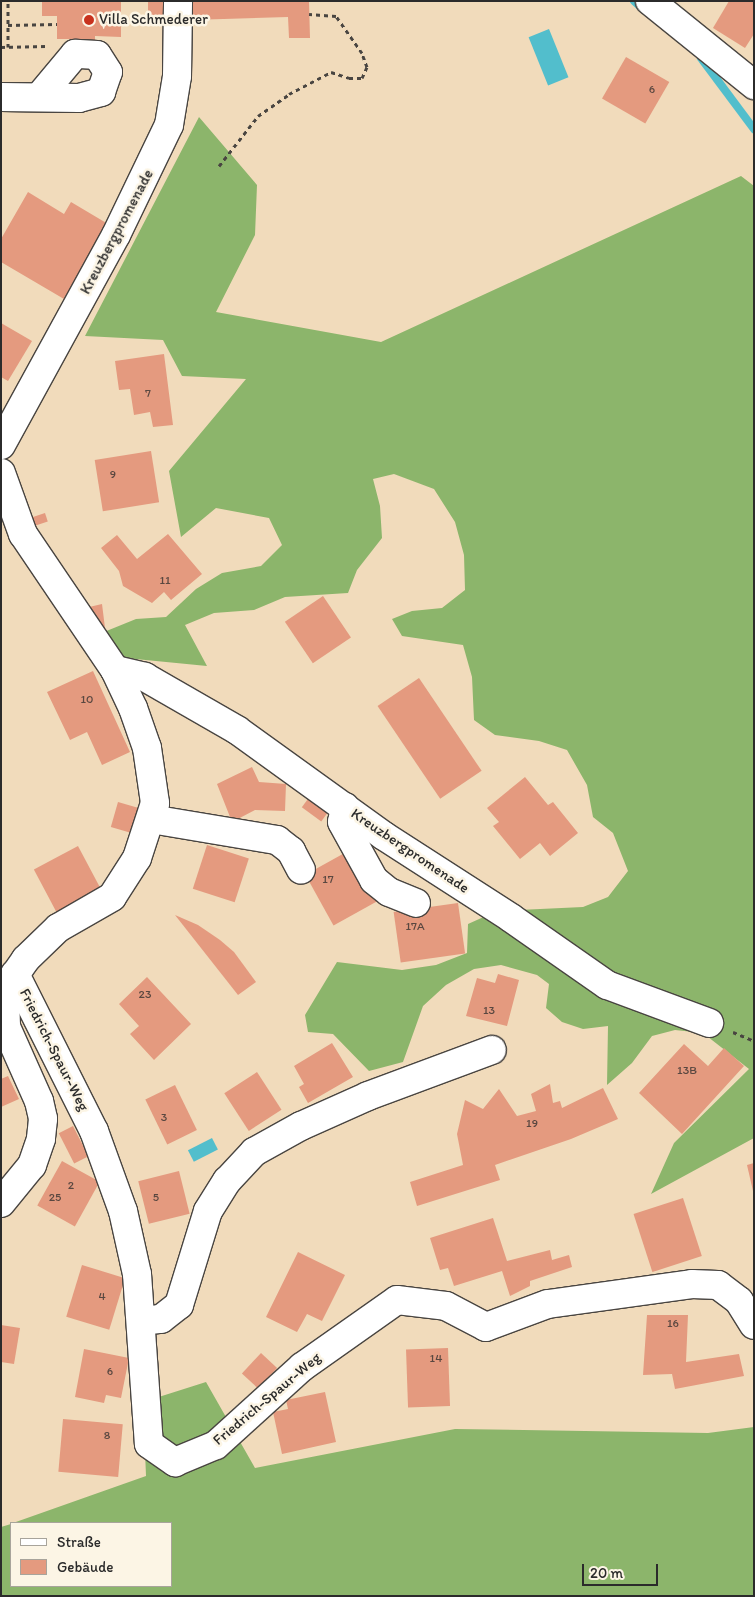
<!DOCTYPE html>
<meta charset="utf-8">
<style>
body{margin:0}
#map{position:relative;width:755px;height:1597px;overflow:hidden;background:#f1dbbb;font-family:Itim,sans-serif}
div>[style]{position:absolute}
.forest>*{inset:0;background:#8cb56b}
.water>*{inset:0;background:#52becc;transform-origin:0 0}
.stream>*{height:8px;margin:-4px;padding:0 4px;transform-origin:4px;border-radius:4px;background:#52becc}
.building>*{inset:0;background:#e49a7f;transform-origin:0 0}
.path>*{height:3px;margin-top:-1.5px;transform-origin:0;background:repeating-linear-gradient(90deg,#494541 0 4px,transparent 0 8px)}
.roads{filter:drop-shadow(1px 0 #494541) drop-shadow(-1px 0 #494541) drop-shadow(0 1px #494541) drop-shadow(0 -1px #494541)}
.minor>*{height:28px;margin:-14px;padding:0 14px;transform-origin:14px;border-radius:14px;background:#fff}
.dots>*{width:14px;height:14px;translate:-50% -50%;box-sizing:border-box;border:2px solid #fcf5e5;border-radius:50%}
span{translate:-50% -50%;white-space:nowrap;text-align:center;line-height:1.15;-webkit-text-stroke:5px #fcf5e5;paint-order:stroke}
.number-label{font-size:12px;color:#594740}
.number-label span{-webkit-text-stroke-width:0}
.poi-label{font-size:15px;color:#2b2b2b}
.left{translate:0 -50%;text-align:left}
.street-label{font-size:15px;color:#2b2b2b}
.frame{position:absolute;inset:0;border:2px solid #2b2b2b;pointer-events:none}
.legend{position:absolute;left:10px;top:1522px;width:162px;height:65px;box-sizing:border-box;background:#fcf5e5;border:1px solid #a8a49b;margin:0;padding:6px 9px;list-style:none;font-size:15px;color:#2b2b2b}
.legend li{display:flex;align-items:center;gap:10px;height:25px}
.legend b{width:25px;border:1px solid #a8a49b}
.scale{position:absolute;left:582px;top:1564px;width:76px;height:22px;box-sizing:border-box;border:2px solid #2b2b2b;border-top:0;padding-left:6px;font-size:15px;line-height:18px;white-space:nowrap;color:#2b2b2b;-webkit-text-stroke:4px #fcf5e5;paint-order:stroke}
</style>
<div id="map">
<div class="forest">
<i style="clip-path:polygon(199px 117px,257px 185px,255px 235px,216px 312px,381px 342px,741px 176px,754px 186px,754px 1138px,651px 1194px,674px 1143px,749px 1069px,703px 1033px,675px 1030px,652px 1036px,632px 1063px,607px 1085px,608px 1026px,583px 1029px,562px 1022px,546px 1008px,549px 984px,537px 975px,501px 965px,474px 969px,446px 985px,423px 1006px,403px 1062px,369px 1071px,333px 1034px,308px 1032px,305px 1015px,337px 962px,402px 970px,436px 965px,467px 953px,468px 924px,497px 911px,583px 907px,608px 897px,628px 871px,613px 833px,593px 817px,587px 785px,567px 750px,539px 741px,495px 735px,474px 720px,472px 677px,463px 645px,402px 636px,392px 619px,412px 611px,442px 608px,465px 590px,464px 555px,455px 522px,434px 489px,394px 474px,373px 479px,380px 506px,382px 538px,357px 570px,348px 593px,285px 597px,254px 610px,214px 613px,185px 625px,207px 666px,115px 657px,104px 632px,136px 619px,166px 617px,196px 589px,222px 573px,261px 566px,282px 545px,269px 518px,216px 508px,181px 537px,169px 471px,246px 379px,182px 376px,163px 340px,85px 336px)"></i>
<i style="clip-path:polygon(206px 1382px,255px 1468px,455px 1429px,708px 1433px,754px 1427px,754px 1596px,1px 1596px,1px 1527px,11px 1524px,11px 1586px,171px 1586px,171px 1523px,13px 1523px,146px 1476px,143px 1402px)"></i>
</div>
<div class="water">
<i style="left:549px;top:29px;width:52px;height:22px;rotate:68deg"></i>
<i style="left:212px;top:1138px;width:13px;height:27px;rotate:63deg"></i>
</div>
<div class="stream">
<i style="left:634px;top:1px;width:15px;rotate:42deg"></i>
<i style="left:701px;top:58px;width:89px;rotate:53.3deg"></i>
</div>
<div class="building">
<i style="clip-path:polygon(42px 1px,121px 1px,121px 37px,95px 36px,95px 45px,84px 44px,85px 39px,57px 39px,57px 16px,42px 16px)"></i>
<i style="left:148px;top:1px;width:22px;height:18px"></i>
<i style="clip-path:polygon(190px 1px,309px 1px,310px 38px,289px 38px,288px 17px,191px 20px)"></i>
<i style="clip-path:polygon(729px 1px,754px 1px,754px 34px,745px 48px,713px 28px)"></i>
<i style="left:626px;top:57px;width:50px;height:48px;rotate:30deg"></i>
<i style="clip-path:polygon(28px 192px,64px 214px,71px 202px,108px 224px,64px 299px,1px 262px,1px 239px)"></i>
<i style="clip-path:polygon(1px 323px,32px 341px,8px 381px,1px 377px)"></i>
<i style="clip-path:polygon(164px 354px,173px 425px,153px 427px,150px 412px,134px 415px,130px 389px,119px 390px,115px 361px)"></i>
<i style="left:151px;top:451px;width:52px;height:57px;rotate:81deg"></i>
<i style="left:45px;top:513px;width:9px;height:15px;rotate:72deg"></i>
<i style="clip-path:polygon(168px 534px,202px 574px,171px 600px,164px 592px,152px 603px,123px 586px,119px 571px,101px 548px,117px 535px,137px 559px)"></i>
<i style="left:323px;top:596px;width:50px;height:46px;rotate:56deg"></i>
<i style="clip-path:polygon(102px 604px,105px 628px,99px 630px,85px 608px)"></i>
<i style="clip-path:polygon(93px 671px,130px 752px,102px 765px,87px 732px,70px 740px,47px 692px)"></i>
<i style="left:419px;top:678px;width:112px;height:50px;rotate:56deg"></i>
<i style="clip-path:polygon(252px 767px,259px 782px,286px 784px,285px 811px,255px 810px,232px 822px,217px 784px)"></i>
<i style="clip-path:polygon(525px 777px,548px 805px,553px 802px,578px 833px,550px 856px,540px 843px,520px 859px,493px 826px,499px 822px,487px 808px)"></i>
<i style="left:313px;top:792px;width:24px;height:19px;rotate:36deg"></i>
<i style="left:118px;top:802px;width:25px;height:26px;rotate:16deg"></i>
<i style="left:207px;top:845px;width:44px;height:46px;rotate:18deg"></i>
<i style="left:78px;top:846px;width:52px;height:50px;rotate:62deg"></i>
<i style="left:350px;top:850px;width:58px;height:51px;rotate:61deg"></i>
<i style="left:458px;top:903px;width:51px;height:65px;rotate:82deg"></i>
<i style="clip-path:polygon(175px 915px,198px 925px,220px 940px,234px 952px,256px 982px,238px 995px)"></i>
<i style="clip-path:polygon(498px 974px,519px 980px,507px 1026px,466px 1016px,477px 978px,495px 983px)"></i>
<i style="clip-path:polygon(147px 977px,191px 1024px,154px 1060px,130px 1034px,139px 1026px,119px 1004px)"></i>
<i style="clip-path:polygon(332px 1043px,353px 1077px,308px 1103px,299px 1087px,304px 1084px,294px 1066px)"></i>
<i style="clip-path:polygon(684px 1044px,708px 1066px,724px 1048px,744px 1066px,682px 1134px,639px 1093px)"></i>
<i style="left:257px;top:1072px;width:45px;height:39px;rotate:57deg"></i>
<i style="clip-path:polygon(8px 1076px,19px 1099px,1px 1107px,1px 1079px)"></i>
<i style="clip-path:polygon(550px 1084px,553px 1103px,560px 1101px,562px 1108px,603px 1088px,618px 1119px,571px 1139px,495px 1165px,500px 1180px,417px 1206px,410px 1182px,463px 1165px,457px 1134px,465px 1100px,483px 1109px,499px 1089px,517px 1116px,536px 1111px,531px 1094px)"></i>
<i style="left:175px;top:1085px;width:50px;height:33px;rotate:64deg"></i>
<i style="left:73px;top:1126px;width:34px;height:16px;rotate:63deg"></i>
<i style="left:62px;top:1161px;width:43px;height:51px;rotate:29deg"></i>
<i style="clip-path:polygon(754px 1163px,754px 1191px,753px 1191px,747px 1165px)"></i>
<i style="left:179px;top:1171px;width:44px;height:42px;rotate:76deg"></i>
<i style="left:683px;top:1198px;width:61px;height:52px;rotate:72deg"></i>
<i style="clip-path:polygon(493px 1218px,507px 1261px,550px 1250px,552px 1260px,569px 1255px,572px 1267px,530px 1281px,530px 1286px,510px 1296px,502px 1271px,454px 1286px,448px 1268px,440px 1270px,430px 1238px)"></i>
<i style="clip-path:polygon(298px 1252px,345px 1275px,322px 1321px,307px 1314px,297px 1332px,266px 1317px)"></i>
<i style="left:82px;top:1265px;width:45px;height:54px;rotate:17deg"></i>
<i style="clip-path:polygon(647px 1315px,688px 1315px,686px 1362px,739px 1354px,744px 1376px,675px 1389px,672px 1374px,643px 1375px)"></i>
<i style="clip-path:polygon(1px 1325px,20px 1328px,14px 1364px,1px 1362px)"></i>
<i style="left:448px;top:1348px;width:58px;height:42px;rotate:88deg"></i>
<i style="clip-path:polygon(84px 1349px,129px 1358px,121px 1398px,106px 1395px,104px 1403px,75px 1397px)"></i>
<i style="left:261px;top:1353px;width:22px;height:28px;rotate:43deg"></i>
<i style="clip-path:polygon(325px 1392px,336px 1442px,282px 1454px,273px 1412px,288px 1409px,286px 1400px)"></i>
<i style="left:63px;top:1419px;width:60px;height:53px;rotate:5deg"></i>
</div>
<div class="path">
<i style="left:8px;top:25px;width:49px;rotate:-1.2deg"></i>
<i style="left:1px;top:47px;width:45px;rotate:-1.3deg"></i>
<i style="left:8px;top:47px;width:46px;rotate:-90deg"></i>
<i style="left:219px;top:166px;width:63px;rotate:-52deg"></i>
<i style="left:258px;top:116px;width:38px;rotate:-35deg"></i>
<i style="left:289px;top:94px;width:47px;rotate:-27.6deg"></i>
<i style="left:331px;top:72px;width:19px;rotate:18deg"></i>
<i style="left:349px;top:78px;width:13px"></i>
<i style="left:362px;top:78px;width:12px;rotate:-66deg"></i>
<i style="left:367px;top:67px;width:15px;rotate:-110deg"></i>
<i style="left:362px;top:53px;width:45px;rotate:-125.1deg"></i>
<i style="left:336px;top:16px;width:27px;rotate:-176deg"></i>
<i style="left:733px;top:1032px;width:23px;rotate:23deg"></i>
</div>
<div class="roads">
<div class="minor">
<i style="left:650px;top:1px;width:134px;rotate:38.9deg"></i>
<i style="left:1px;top:97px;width:78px;rotate:0.7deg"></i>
<i style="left:79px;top:98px;width:23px;rotate:-15deg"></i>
<i style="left:101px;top:92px;width:21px;rotate:-71deg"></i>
<i style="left:108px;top:72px;width:20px;rotate:-123deg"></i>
<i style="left:97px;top:55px;width:22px;rotate:-177deg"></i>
<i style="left:75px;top:54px;width:56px;rotate:129.9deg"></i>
<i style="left:1px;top:445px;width:239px;rotate:-61.3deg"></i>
<i style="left:116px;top:235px;width:122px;rotate:-64.3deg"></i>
<i style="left:169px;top:125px;width:50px;rotate:-80.7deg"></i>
<i style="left:177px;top:76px;width:75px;rotate:-89.2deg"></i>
<i style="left:1px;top:473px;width:65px;rotate:70.2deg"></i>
<i style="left:23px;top:534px;width:164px;rotate:55.9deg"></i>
<i style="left:115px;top:670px;width:42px;rotate:64.7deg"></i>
<i style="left:133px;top:708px;width:42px;rotate:70.7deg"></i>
<i style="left:147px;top:748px;width:56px;rotate:81.7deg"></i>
<i style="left:155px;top:803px;width:58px;rotate:108.1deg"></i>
<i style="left:137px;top:858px;width:46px;rotate:122.7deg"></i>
<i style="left:112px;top:897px;width:62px;rotate:150.1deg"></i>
<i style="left:58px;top:928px;width:45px;rotate:135.9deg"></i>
<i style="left:26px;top:959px;width:32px;rotate:125deg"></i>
<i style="left:8px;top:985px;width:12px;rotate:104deg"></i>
<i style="left:5px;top:997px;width:30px;rotate:88deg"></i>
<i style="left:6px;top:1027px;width:81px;rotate:66deg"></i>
<i style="left:39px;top:1101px;width:18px;rotate:77deg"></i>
<i style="left:43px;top:1119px;width:20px;rotate:96deg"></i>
<i style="left:41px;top:1139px;width:28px;rotate:109deg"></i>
<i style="left:32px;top:1165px;width:49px;rotate:129.2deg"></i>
<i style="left:115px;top:670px;width:31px;rotate:13deg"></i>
<i style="left:145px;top:677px;width:106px;rotate:29.9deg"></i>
<i style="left:237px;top:730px;width:181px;rotate:35.8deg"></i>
<i style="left:384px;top:836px;width:151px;rotate:32.8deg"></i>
<i style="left:511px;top:918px;width:117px;rotate:34.9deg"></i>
<i style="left:607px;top:985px;width:109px;rotate:20.4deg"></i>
<i style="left:345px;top:807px;width:15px;rotate:101deg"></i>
<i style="left:342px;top:822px;width:66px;rotate:61.1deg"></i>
<i style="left:374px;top:880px;width:19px;rotate:39deg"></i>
<i style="left:389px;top:892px;width:29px;rotate:22deg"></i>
<i style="left:151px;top:819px;width:128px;rotate:9.5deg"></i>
<i style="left:277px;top:840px;width:18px;rotate:38deg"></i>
<i style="left:291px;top:851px;width:21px;rotate:62deg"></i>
<i style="left:15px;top:974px;width:176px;rotate:63.3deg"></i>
<i style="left:94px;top:1131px;width:85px;rotate:70.1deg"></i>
<i style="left:123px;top:1211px;width:65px;rotate:77.5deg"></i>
<i style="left:137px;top:1274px;width:170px;rotate:86deg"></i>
<i style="left:149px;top:1444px;width:32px;rotate:35deg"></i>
<i style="left:175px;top:1462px;width:44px;rotate:-22.5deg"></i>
<i style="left:216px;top:1445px;width:116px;rotate:-42.2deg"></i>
<i style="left:302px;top:1367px;width:116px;rotate:-35.2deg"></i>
<i style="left:397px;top:1300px;width:49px;rotate:7deg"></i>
<i style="left:446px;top:1306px;width:45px;rotate:27.7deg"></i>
<i style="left:486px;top:1327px;width:66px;rotate:-20.4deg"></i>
<i style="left:548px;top:1304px;width:145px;rotate:-7.9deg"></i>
<i style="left:692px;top:1284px;width:26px;rotate:2deg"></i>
<i style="left:718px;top:1285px;width:26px;rotate:37deg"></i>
<i style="left:739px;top:1301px;width:28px;rotate:58deg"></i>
<i style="left:141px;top:1321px;width:20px;rotate:-6deg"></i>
<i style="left:161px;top:1319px;width:23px;rotate:-38deg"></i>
<i style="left:179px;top:1305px;width:98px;rotate:-72.9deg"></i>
<i style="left:208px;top:1211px;width:36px;rotate:-58deg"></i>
<i style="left:227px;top:1181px;width:40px;rotate:-47deg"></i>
<i style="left:254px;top:1152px;width:54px;rotate:-29deg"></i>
<i style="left:301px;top:1126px;width:73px;rotate:-24.1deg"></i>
<i style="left:368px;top:1096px;width:132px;rotate:-20.4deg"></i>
</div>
</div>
<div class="dots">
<i style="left:89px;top:20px;background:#c8321e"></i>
</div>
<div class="number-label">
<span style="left:652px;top:90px">6</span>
<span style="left:148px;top:394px">7</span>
<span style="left:113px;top:475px">9</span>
<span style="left:165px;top:581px">11</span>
<span style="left:87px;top:700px">10</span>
<span style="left:328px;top:880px">17</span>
<span style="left:415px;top:927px">17A</span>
<span style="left:145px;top:995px">23</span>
<span style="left:489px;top:1011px">13</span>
<span style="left:687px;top:1071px">13B</span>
<span style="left:164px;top:1118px">3</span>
<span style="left:532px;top:1124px">19</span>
<span style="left:71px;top:1186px">2</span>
<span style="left:55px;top:1198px">25</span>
<span style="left:156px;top:1198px">5</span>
<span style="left:102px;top:1297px">4</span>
<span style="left:673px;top:1324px">16</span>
<span style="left:436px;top:1359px">14</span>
<span style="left:110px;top:1372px">6</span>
<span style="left:107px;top:1436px">8</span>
</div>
<div class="poi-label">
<span class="left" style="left:99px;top:20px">Villa Schmederer</span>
</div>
<div class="street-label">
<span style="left:117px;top:232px;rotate:-62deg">Kreuzbergpromenade</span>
<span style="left:410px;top:851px;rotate:34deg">Kreuzbergpromenade</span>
<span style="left:54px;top:1050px;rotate:63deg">Friedrich-Spaur-Weg</span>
<span style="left:267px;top:1399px;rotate:-40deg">Friedrich-Spaur-Weg</span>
</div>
<div class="frame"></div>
<ul class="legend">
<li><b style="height:6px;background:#fff"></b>Straße</li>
<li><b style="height:14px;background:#e49a7f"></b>Gebäude</li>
</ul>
<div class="scale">20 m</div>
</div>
